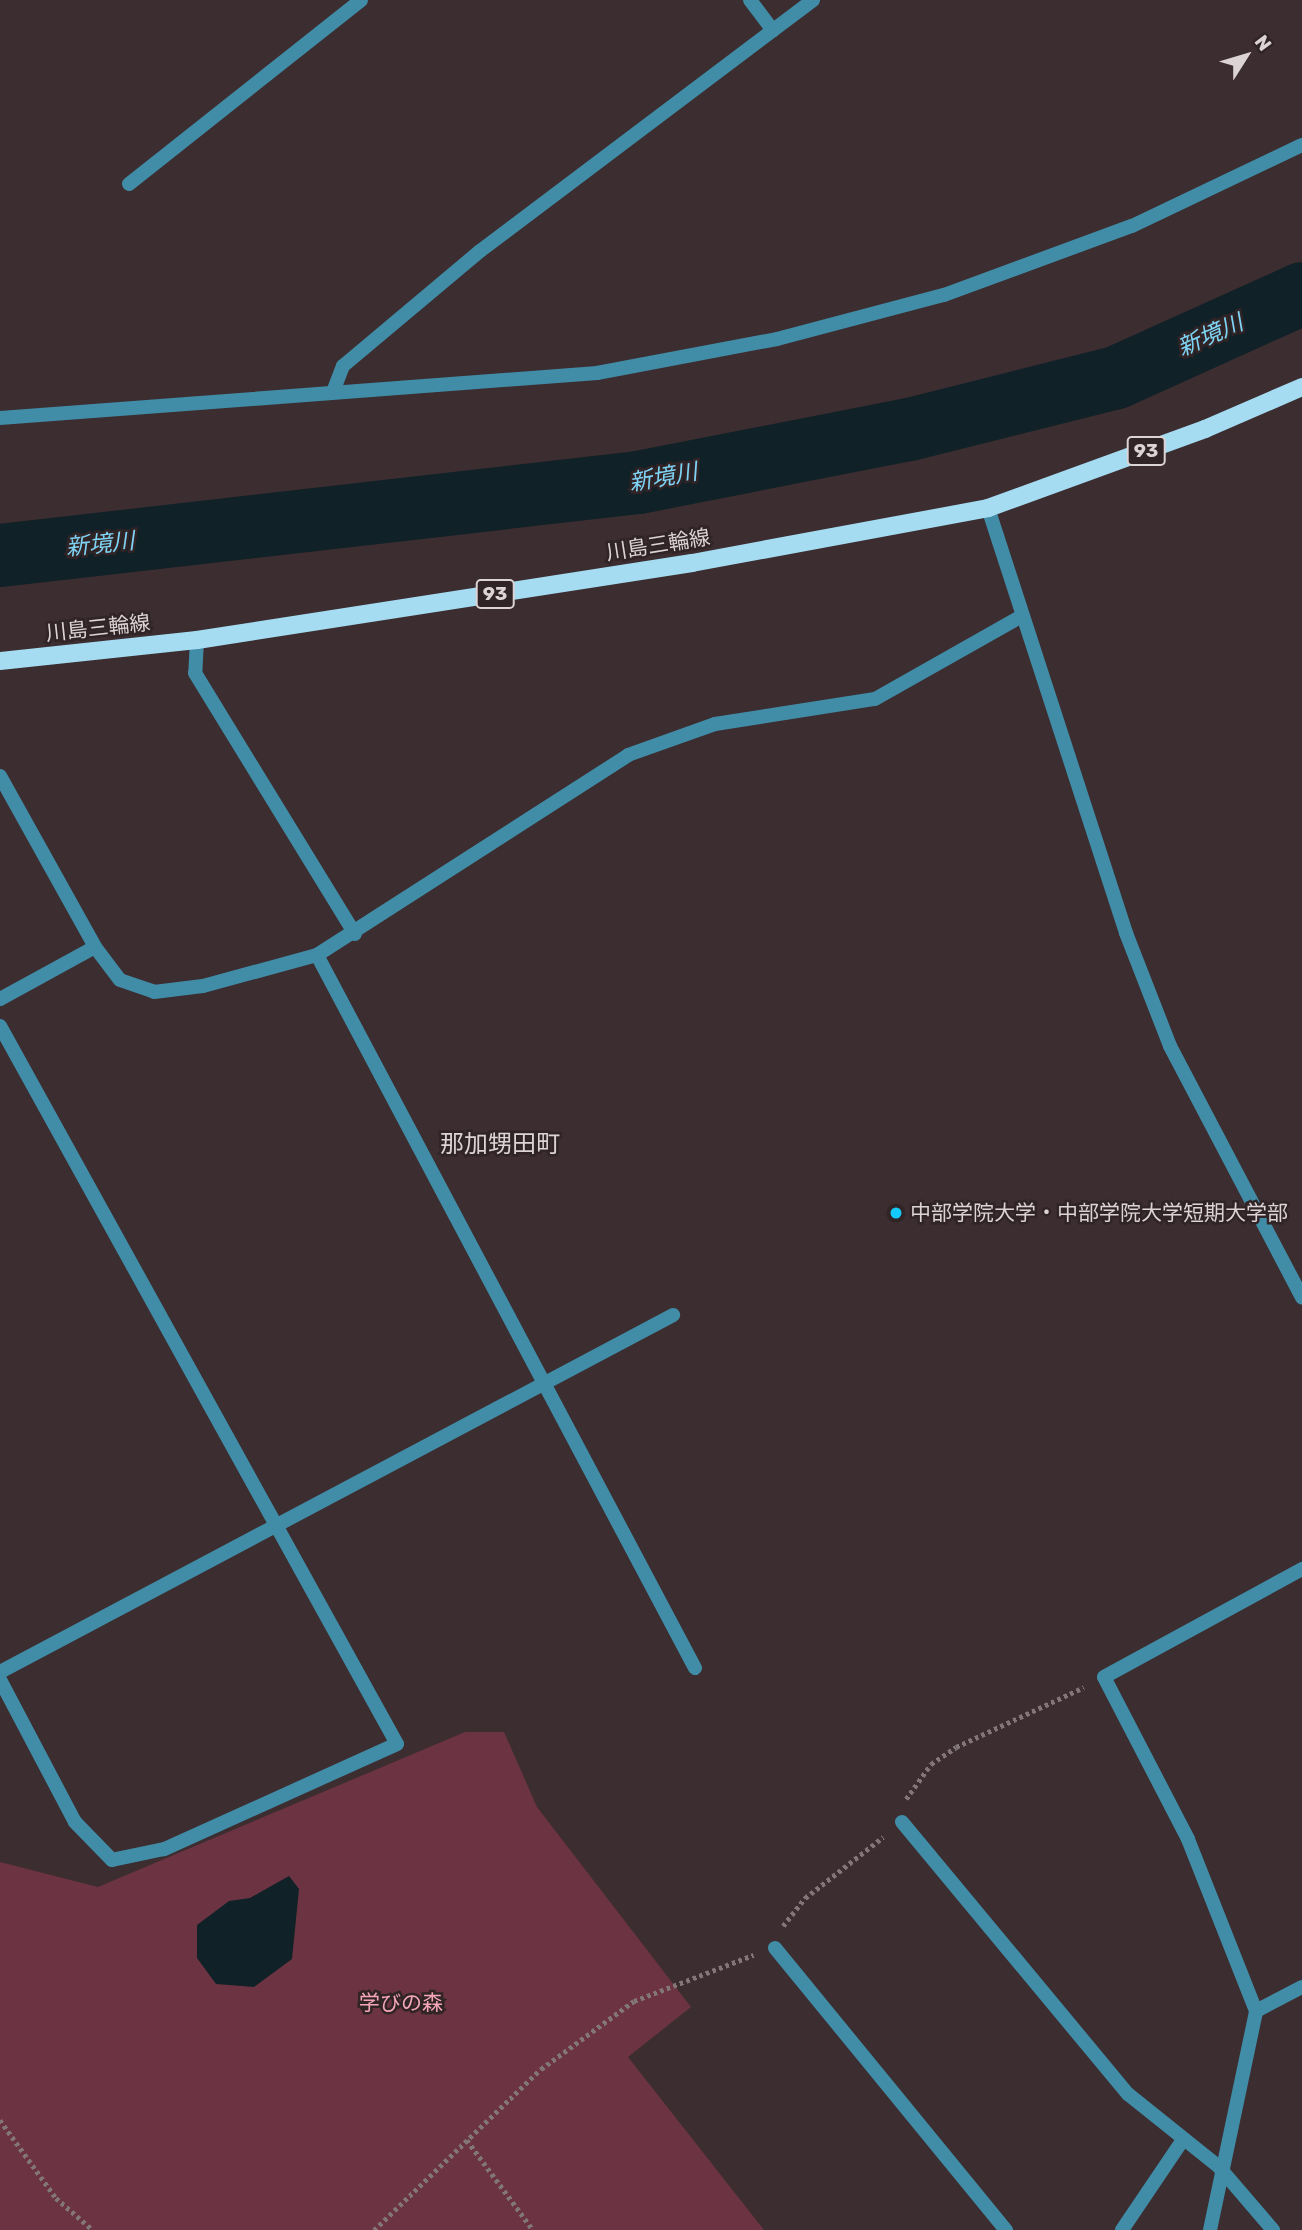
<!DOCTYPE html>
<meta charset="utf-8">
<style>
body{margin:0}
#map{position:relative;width:1302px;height:2230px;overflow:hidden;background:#3b2d30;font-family:Rubik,"Noto Sans JP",sans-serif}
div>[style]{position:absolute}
.green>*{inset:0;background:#6c3342}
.water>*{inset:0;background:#102127}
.river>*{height:63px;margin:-31.5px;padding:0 31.5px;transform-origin:31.5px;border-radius:31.5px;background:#102127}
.path>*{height:4.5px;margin-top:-2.25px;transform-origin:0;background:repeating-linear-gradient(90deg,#827678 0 3.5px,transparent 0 7px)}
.minor>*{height:14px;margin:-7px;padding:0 7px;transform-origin:7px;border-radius:7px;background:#418da7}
.tertiary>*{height:14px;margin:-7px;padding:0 7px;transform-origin:7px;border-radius:7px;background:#418da7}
.primary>*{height:18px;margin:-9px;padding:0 9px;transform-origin:9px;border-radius:9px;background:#a5dcf2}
.dots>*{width:19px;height:19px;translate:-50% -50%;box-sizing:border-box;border:4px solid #302426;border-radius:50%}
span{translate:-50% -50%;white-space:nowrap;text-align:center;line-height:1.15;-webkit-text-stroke:5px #302426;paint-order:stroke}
.shield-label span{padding:2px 5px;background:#302426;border:2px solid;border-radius:5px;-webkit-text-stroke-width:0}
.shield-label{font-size:19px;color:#dcd3d5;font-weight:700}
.street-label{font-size:21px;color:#dcd3d5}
.poi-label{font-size:21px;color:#dcd3d5}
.left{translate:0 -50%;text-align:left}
.park-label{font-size:21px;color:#f4a6b7}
.water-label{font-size:23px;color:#7fd5f5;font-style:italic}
.quarter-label{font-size:24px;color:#dcd3d5}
.north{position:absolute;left:1211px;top:21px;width:70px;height:70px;-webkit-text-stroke:5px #302426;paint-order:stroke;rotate:53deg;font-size:19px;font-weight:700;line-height:28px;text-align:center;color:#dcd3d5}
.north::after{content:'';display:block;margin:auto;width:24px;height:32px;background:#dcd3d5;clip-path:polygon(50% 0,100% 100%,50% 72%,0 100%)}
</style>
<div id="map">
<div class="green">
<i style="clip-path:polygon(465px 1732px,504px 1732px,537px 1807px,691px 2007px,628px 2057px,764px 2230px,0 2230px,0 1862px,98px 1887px)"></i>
</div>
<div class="water">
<i style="clip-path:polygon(289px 1876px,299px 1889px,292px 1959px,254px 1987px,216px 1984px,197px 1958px,197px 1925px,229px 1901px,250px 1898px)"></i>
</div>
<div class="river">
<i style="left:0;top:555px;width:642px;rotate:-6.53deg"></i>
<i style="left:638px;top:482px;width:276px;rotate:-11.1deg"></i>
<i style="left:909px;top:429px;width:213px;rotate:-14.1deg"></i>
<i style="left:1116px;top:377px;width:204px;rotate:-24.3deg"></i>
</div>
<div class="path">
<i style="left:906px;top:1799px;width:43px;rotate:-54.5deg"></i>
<i style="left:931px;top:1764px;width:30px;rotate:-34deg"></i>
<i style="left:956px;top:1747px;width:141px;rotate:-25.1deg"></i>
<i style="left:783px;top:1926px;width:36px;rotate:-52deg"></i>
<i style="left:805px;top:1898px;width:99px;rotate:-38deg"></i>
<i style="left:0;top:2120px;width:96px;rotate:54.3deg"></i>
<i style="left:56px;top:2198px;width:49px;rotate:40.9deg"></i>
<i style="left:467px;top:2140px;width:112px;rotate:53.7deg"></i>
<i style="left:374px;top:2230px;width:232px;rotate:-44deg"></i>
<i style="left:541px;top:2069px;width:115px;rotate:-36.2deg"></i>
<i style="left:634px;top:2001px;width:128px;rotate:-21.1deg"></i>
</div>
<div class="minor">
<i style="left:750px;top:0;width:38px;rotate:53deg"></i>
<i style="left:129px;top:184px;width:296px;rotate:-38.4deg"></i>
<i style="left:333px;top:392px;width:28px;rotate:-69deg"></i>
<i style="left:343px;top:366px;width:179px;rotate:-40deg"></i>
<i style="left:480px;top:251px;width:417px;rotate:-37deg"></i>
<i style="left:0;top:418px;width:599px;rotate:-4.31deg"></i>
<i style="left:597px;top:373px;width:183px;rotate:-10.7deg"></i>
<i style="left:777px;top:339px;width:173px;rotate:-14.8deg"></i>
<i style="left:944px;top:295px;width:200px;rotate:-20.2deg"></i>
<i style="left:1132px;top:226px;width:188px;rotate:-25.5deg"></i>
<i style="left:197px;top:640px;width:33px;rotate:93deg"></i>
<i style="left:195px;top:673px;width:306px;rotate:58.5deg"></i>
<i style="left:0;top:776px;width:196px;rotate:60.9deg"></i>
<i style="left:95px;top:947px;width:41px;rotate:52.9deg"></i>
<i style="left:120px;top:980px;width:36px;rotate:19deg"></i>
<i style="left:154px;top:992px;width:49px;rotate:-7deg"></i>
<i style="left:203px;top:986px;width:118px;rotate:-15.2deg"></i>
<i style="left:317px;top:955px;width:370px;rotate:-32.7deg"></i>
<i style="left:628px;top:755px;width:92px;rotate:-19.6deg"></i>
<i style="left:715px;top:724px;width:162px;rotate:-8.9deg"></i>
<i style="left:875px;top:699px;width:167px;rotate:-29.5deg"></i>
<i style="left:317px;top:955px;width:807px;rotate:62.07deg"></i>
<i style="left:0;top:999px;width:108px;rotate:-28.7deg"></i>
<i style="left:0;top:1026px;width:820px;rotate:61.06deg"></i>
<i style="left:397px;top:1744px;width:256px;rotate:155.7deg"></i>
<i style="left:164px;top:1849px;width:53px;rotate:168.1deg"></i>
<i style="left:112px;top:1860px;width:53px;rotate:-134.2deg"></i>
<i style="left:75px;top:1822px;width:161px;rotate:-117.8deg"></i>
<i style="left:0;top:1672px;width:762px;rotate:-27.94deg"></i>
<i style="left:902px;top:1822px;width:354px;rotate:50.3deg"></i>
<i style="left:1128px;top:2094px;width:117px;rotate:38.7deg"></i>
<i style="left:1219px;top:2167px;width:83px;rotate:49.4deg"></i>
<i style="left:775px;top:1948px;width:365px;rotate:50.7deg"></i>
<i style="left:1256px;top:2011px;width:52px;rotate:-27.6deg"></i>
<i style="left:1122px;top:2230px;width:107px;rotate:-56deg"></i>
<i style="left:1210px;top:2230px;width:224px;rotate:-78.1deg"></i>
<i style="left:1256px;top:2011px;width:185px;rotate:-111.6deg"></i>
<i style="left:1188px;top:1839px;width:182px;rotate:-117.4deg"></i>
<i style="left:1104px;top:1677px;width:226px;rotate:-28.6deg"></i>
</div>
<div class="tertiary">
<i style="left:988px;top:508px;width:447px;rotate:72deg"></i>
<i style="left:1126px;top:933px;width:121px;rotate:68.7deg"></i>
<i style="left:1170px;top:1046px;width:284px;rotate:62.3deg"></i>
</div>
<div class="primary">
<i style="left:0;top:661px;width:198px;rotate:-6.1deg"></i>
<i style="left:197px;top:640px;width:501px;rotate:-8.84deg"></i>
<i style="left:692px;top:563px;width:301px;rotate:-10.5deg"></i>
<i style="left:988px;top:508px;width:231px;rotate:-20deg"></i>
<i style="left:1205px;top:429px;width:106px;rotate:-23.4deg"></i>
</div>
<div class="dots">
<i style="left:896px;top:1213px;background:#13cafb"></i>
</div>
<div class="shield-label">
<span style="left:1146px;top:451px">93</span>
<span style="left:495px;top:594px">93</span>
</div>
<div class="street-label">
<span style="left:658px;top:545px;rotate:-9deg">川島三輪線</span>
<span style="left:98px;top:628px;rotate:-6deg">川島三輪線</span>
</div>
<div class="poi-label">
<span class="left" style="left:910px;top:1213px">中部学院大学・中部学院大学短期大学部</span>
</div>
<div class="park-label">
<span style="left:401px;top:2003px">学びの森</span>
</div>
<div class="water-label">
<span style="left:1210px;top:335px;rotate:-24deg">新境川</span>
<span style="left:663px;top:477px;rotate:-10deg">新境川</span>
<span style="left:100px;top:544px;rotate:-6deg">新境川</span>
</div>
<div class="quarter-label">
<span style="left:500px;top:1145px">那加甥田町</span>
</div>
<div class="north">N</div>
</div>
